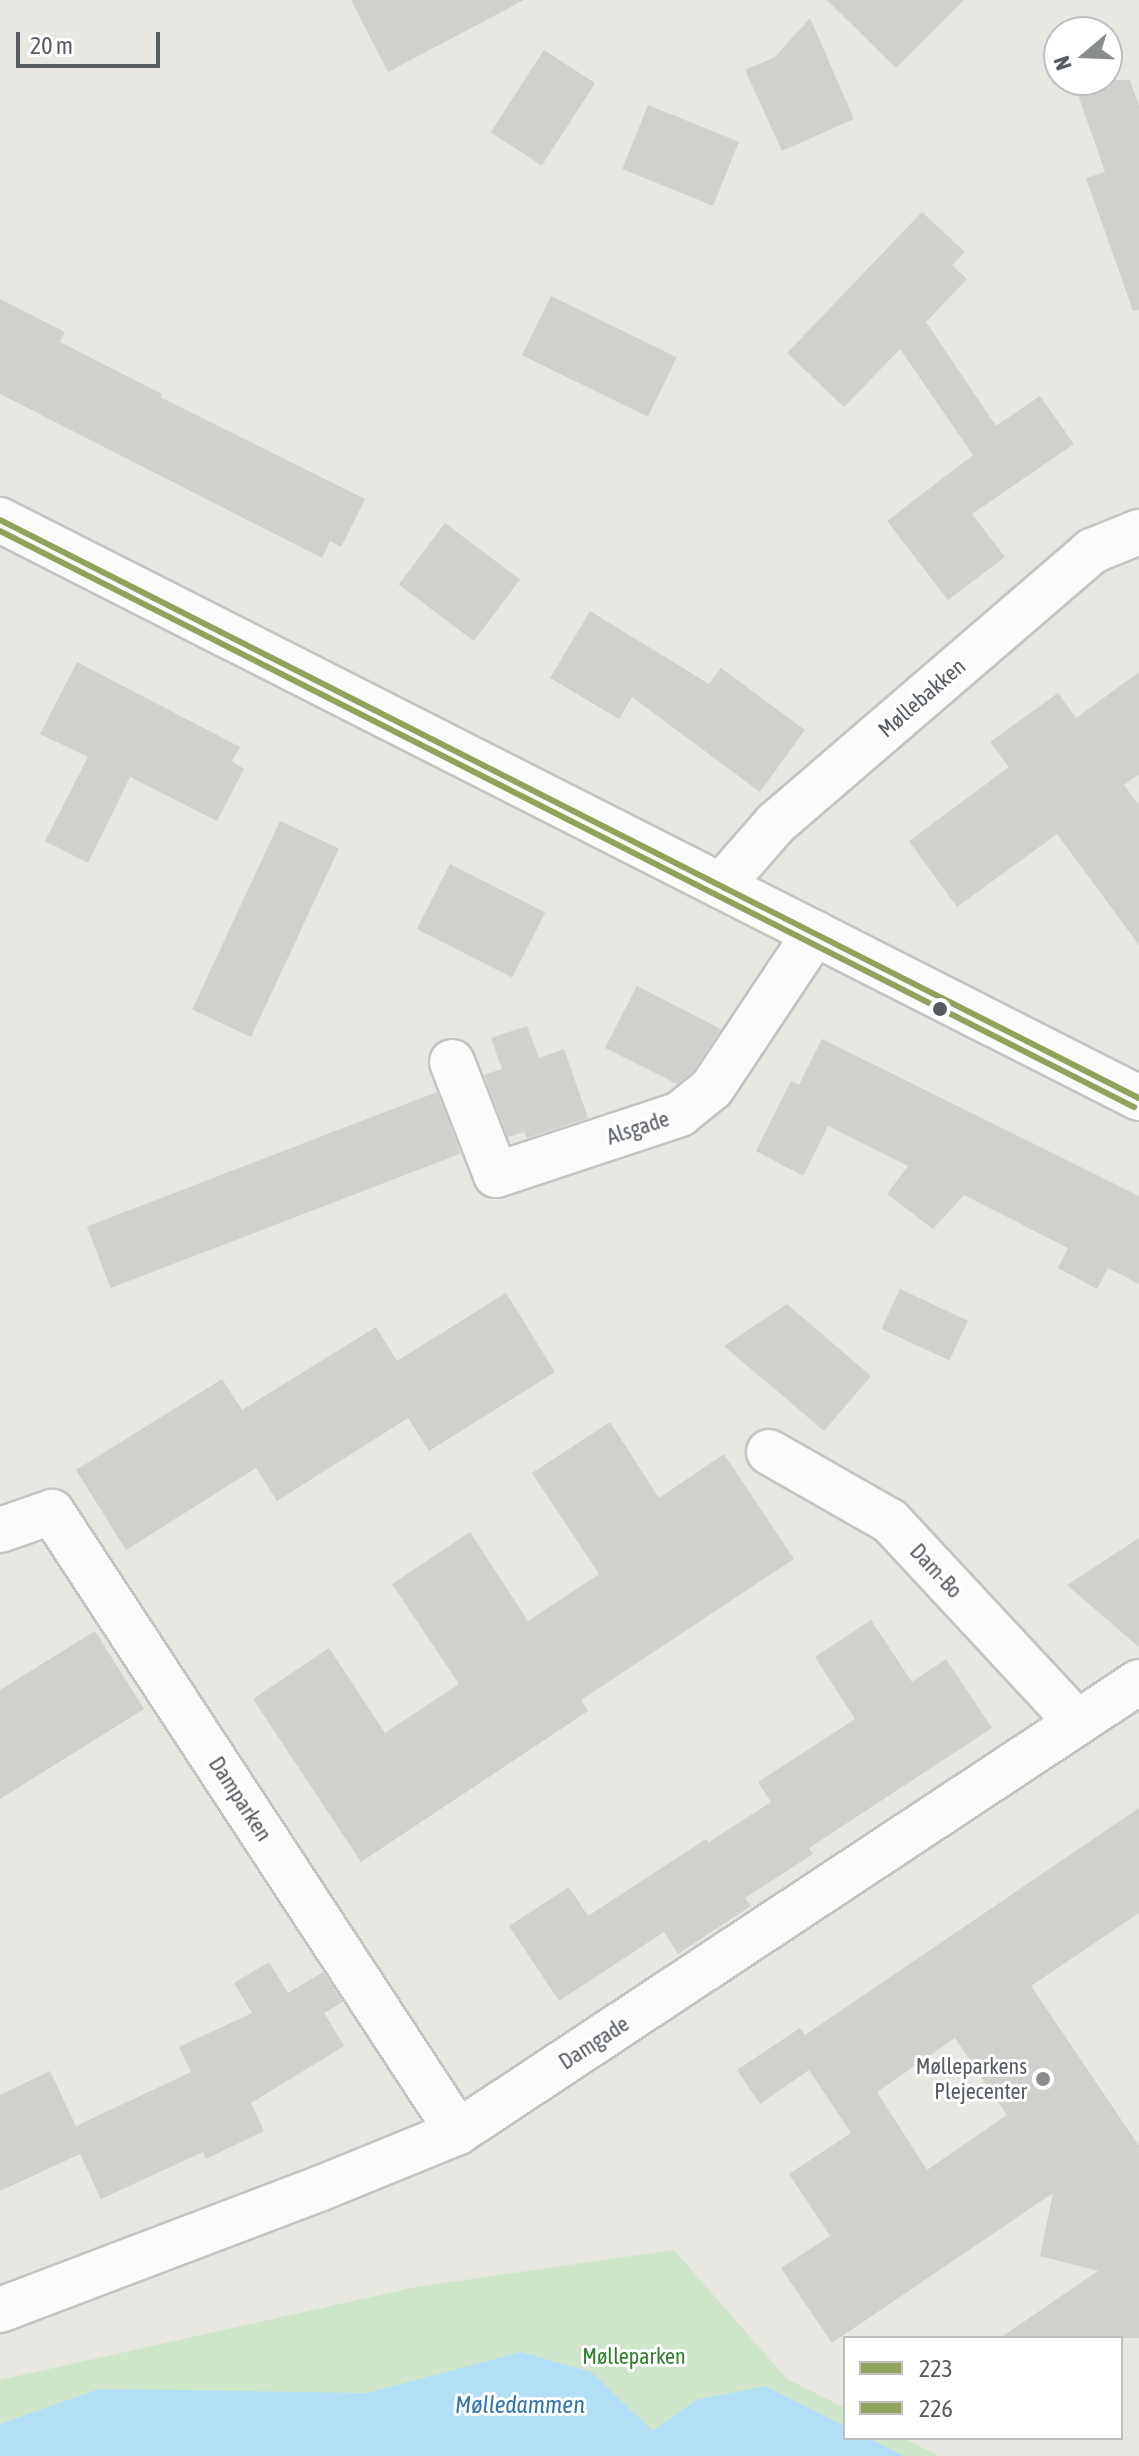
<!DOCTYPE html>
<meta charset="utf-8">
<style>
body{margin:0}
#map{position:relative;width:1139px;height:2456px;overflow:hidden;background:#e8e7e2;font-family:"Asap Condensed",sans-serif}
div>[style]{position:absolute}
.green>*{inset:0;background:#cfe6cb}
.water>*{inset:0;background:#b2dff6}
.building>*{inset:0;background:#d1d0cd;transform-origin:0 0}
.roads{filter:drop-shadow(2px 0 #c4c4c3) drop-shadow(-2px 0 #c4c4c3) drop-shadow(0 2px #c4c4c3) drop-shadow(0 -2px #c4c4c3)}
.street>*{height:44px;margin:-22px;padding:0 22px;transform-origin:22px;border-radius:22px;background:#fcfbfb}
.secondary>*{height:44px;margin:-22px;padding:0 22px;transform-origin:22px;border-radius:22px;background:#fcfbfb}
.bus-1>*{height:6px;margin:-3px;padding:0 3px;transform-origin:3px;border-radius:3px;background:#8fa45a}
.bus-2>*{height:6px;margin:-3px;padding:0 3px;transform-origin:3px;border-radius:3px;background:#8fa45a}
.dots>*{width:22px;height:22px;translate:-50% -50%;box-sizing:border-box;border:4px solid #fff;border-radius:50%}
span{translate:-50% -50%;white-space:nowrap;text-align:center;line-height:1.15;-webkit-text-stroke:6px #fff;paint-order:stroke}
.street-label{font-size:22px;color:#575c61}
.poi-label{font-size:22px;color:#575c61}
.right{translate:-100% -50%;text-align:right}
.park-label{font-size:22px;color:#2f822e}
.water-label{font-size:24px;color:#3176ad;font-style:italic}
.legend{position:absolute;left:843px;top:2336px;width:280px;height:104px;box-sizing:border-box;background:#fff;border:2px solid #bcbec0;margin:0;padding:10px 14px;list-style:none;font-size:24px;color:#575c61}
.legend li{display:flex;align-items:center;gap:16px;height:40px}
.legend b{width:40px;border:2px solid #bcbec0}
.north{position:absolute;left:1043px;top:16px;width:80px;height:80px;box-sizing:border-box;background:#fff;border:2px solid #bcbec0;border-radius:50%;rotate:251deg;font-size:22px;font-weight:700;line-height:32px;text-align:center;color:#575c61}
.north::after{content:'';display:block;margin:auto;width:28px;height:36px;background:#8a8d8e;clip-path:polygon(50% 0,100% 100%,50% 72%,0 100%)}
.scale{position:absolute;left:16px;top:32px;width:144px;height:36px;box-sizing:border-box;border:4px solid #575c61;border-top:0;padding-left:10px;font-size:24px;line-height:28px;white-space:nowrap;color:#575c61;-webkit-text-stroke:6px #fff;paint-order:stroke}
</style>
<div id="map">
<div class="green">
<i style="clip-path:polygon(674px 2250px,787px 2379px,845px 2408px,845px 2438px,903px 2438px,939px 2456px,0 2456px,0 2380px,416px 2287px)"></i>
</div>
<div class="water">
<i style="clip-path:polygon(521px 2352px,591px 2372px,653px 2431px,696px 2400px,765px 2386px,845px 2426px,845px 2438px,868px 2438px,904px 2456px,0 2456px,0 2424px,99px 2389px,367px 2393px)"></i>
</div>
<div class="building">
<i style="clip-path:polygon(351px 0,524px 0,388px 72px)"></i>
<i style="clip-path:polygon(827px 0,964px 0,896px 68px)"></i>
<i style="clip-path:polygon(810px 18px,854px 119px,782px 151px,745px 70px,775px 57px)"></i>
<i style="left:544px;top:50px;width:61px;height:98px;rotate:33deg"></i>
<i style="clip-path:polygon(1073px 80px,1130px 80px,1139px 106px,1139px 310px,1133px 311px,1086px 178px,1105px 172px)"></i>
<i style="left:648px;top:105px;width:98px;height:69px;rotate:22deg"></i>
<i style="clip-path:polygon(922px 212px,965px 252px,952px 265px,967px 279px,926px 322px,996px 426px,1040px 396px,1074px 444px,972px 514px,1005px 557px,948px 600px,887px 521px,973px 455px,900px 349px,844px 407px,787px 353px)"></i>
<i style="left:551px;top:296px;width:140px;height:66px;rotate:26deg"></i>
<i style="clip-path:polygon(0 299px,65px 332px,60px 342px,162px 394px,160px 397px,365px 499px,341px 547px,330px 541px,322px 558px,0 394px)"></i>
<i style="left:445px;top:523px;width:94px;height:77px;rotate:37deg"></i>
<i style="clip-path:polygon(590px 611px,709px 684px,721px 668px,805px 730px,760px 792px,632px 697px,619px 719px,550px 678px)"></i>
<i style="clip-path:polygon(77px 662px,240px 747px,232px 761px,244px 769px,217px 821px,130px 777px,88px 863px,45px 841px,88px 757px,40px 734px)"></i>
<i style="clip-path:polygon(1139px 672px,1139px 774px,1124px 785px,1139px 805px,1139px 945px,1057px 834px,957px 907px,909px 841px,1009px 767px,990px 742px,1058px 693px,1076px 718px)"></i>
<i style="left:280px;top:821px;width:65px;height:208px;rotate:25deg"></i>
<i style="left:450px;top:864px;width:107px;height:73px;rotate:27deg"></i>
<i style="clip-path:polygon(637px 986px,721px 1029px,693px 1071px,677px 1084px,605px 1048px)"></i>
<i style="clip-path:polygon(527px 1026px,539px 1058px,564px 1049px,588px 1118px,527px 1138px,524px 1132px,508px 1137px,484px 1075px,502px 1069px,491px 1038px)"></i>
<i style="clip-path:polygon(822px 1039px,1139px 1196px,1139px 1284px,1108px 1268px,1097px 1289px,1058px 1268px,1068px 1248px,964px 1195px,933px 1229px,887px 1194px,908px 1166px,828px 1126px,803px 1176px,756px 1151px,791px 1081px,799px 1085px)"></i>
<i style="left:437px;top:1092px;width:66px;height:375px;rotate:69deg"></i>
<i style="left:900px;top:1289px;width:75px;height:44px;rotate:25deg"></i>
<i style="clip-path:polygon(506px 1293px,555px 1372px,429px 1451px,408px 1418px,277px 1501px,256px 1468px,126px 1550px,76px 1470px,222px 1379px,242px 1410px,376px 1327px,397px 1361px)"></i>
<i style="clip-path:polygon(787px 1304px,871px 1376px,824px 1431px,724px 1346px)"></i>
<i style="clip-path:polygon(610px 1422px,659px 1498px,724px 1454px,794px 1559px,581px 1700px,588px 1711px,361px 1862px,253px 1699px,329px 1648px,385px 1733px,459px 1684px,392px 1584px,470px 1532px,528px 1621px,599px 1574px,532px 1473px)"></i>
<i style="clip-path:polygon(1139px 1538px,1139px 1647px,1067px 1585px)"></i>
<i style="clip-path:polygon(871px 1620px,912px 1682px,946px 1659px,992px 1728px,809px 1848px,813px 1854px,745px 1898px,751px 1906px,678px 1954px,664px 1932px,559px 2001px,509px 1926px,569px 1887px,588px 1916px,706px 1839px,709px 1842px,771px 1802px,758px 1782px,855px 1719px,815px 1657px)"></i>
<i style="clip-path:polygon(95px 1631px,144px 1709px,0 1799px,0 1690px)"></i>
<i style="clip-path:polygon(evenodd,1139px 1808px,1139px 1913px,1031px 1986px,1139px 2146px,1139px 2338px,1000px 2338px,1098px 2271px,1040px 2256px,1053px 2193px,832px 2343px,781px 2268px,830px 2236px,789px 2174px,851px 2133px,809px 2070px,760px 2104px,737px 2070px,800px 2028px,805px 2035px,1139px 1808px,955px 2038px,1007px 2115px,927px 2170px,877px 2092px,955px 2038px)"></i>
<i style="clip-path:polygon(269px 1962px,288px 1993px,323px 1972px,343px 2002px,324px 2013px,344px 2046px,251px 2103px,264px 2131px,206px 2159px,203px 2152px,101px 2199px,80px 2154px,0 2191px,0 2095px,50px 2071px,76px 2126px,191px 2072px,179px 2047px,252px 2013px,234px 1983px)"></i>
</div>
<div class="roads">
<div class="street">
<i style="left:721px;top:886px;width:84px;rotate:-48.9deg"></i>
<i style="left:776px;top:823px;width:417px;rotate:-40.7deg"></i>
<i style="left:1092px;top:551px;width:51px;rotate:-22deg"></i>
<i style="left:452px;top:1062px;width:121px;rotate:68.7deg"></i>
<i style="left:496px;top:1175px;width:194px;rotate:-18.3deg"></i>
<i style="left:680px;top:1114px;width:41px;rotate:-39.1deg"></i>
<i style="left:712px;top:1088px;width:186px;rotate:-56.4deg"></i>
<i style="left:769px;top:1452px;width:139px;rotate:29.7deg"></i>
<i style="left:890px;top:1521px;width:275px;rotate:47.1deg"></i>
<i style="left:0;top:1530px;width:55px;rotate:-19.1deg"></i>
<i style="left:52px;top:1512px;width:741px;rotate:56.78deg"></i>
<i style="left:0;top:2310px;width:343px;rotate:-20.8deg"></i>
<i style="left:321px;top:2188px;width:148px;rotate:-22.2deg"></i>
<i style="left:458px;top:2132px;width:816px;rotate:-33.46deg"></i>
</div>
<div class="secondary">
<i style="left:0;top:520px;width:1277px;rotate:26.91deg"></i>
</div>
</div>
<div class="bus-1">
<i style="left:0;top:520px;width:1277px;rotate:26.91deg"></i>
</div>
<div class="bus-2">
<i style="left:0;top:531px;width:1272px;rotate:26.93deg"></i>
</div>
<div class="dots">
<i style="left:940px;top:1009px;background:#575c61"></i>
<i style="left:1043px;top:2079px;background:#8a8d8e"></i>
</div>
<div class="street-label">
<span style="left:922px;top:698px;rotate:-41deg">Møllebakken</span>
<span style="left:638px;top:1128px;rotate:-18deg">Alsgade</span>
<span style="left:936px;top:1571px;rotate:47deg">Dam-Bo</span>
<span style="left:240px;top:1799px;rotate:57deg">Damparken</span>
<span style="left:594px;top:2043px;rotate:-33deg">Damgade</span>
</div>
<div class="poi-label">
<span class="right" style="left:1027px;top:2079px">Mølleparkens<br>Plejecenter</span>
</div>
<div class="park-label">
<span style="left:634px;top:2357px">Mølleparken</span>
</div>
<div class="water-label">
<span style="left:520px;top:2405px">Mølledammen</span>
</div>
<ul class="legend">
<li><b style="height:10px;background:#8fa45a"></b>223</li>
<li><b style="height:10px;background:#8fa45a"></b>226</li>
</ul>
<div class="north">N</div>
<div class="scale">20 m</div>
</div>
